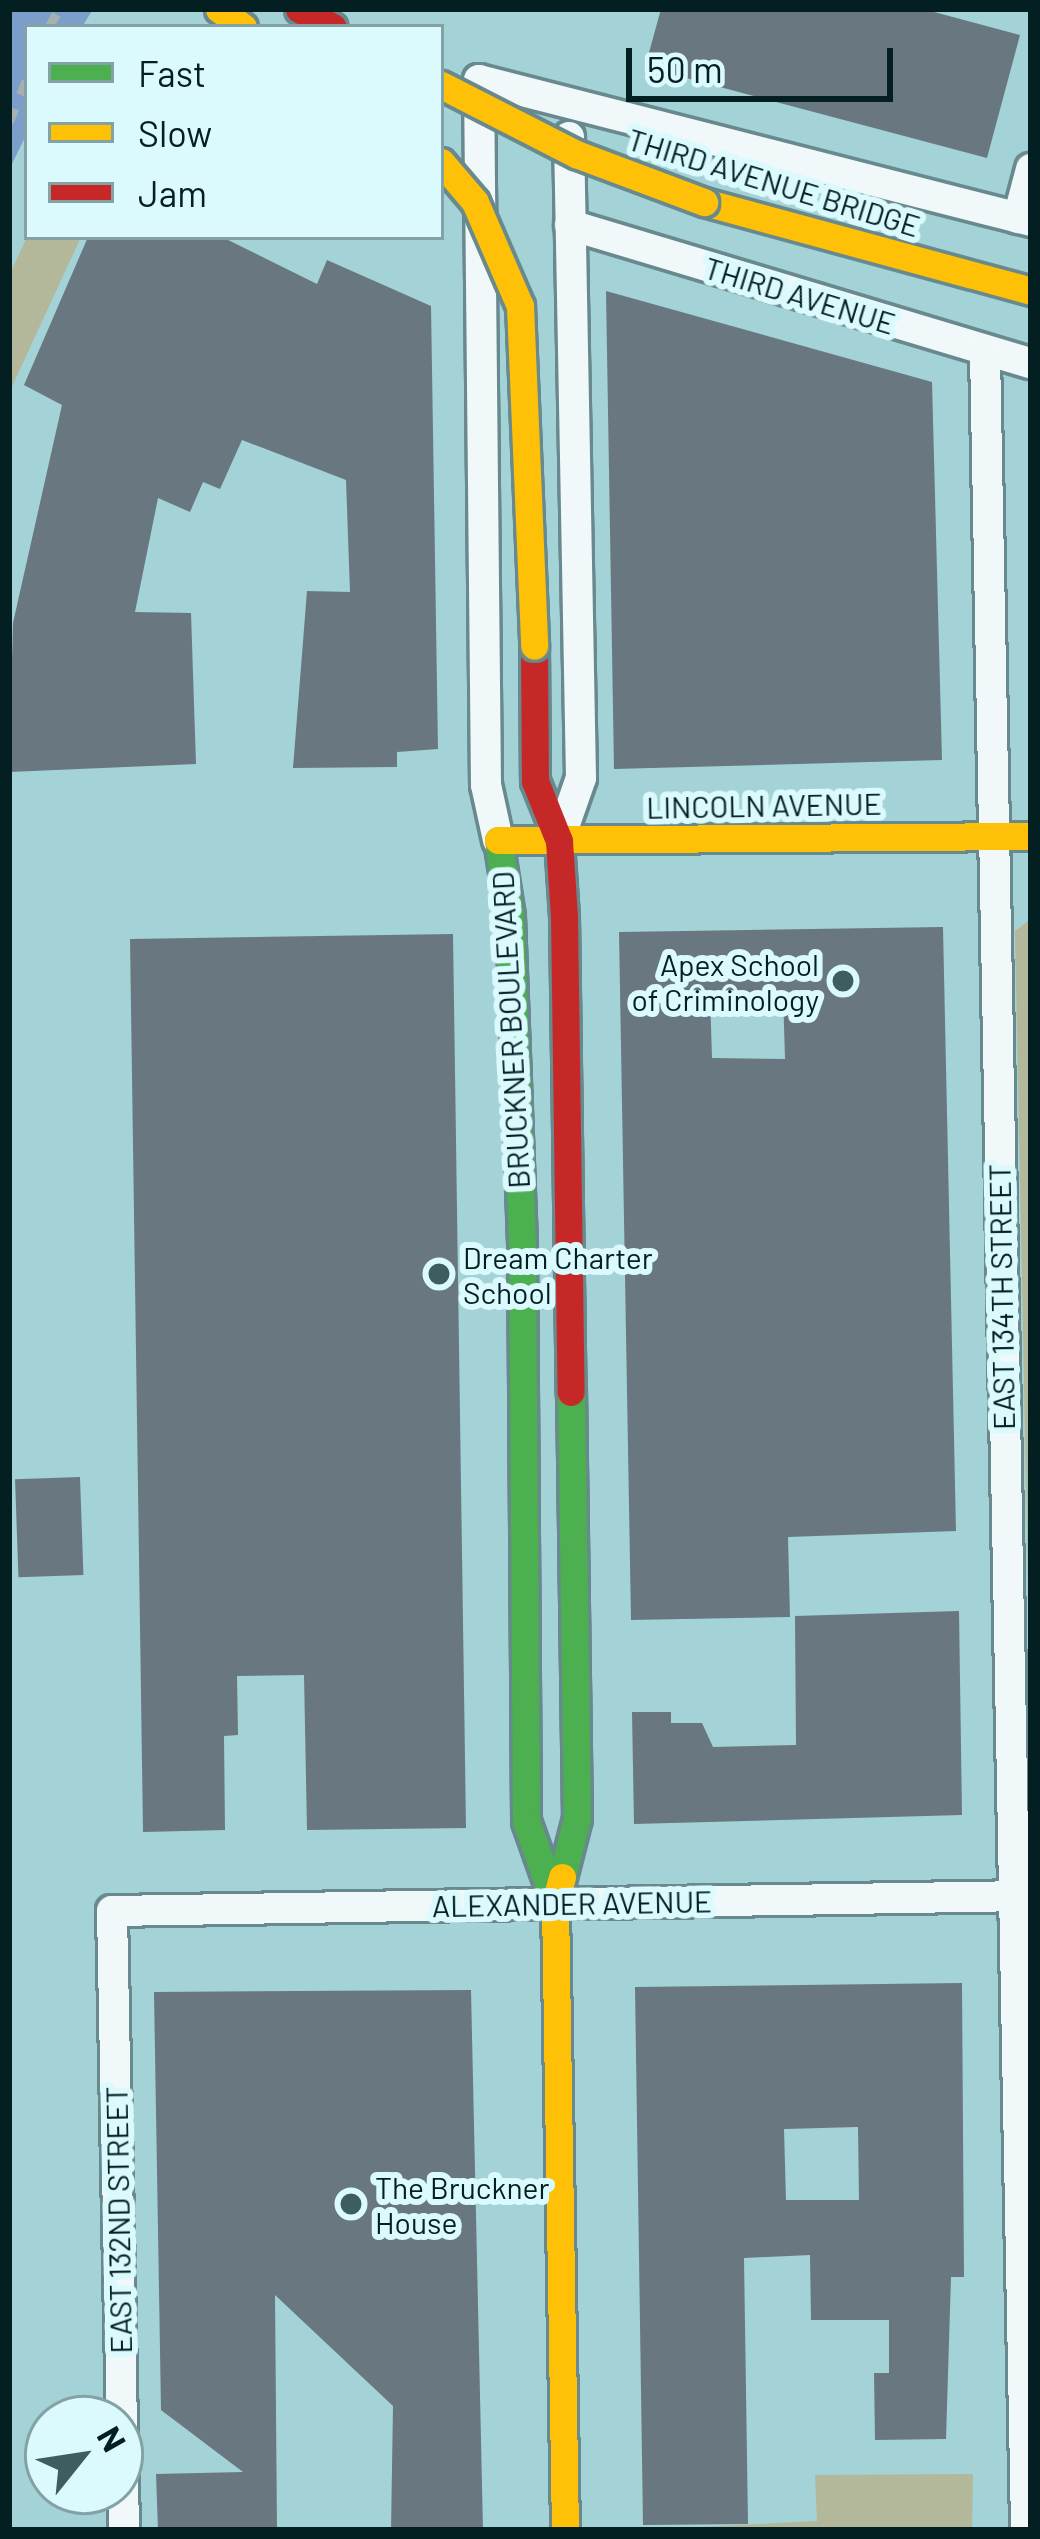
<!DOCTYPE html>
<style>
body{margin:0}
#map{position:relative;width:1040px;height:2539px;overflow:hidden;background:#a3d2d7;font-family:Barlow,sans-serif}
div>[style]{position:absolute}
.green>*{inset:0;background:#b2b899}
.water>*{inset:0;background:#7c9ecb}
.building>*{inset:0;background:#697781;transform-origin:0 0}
.roads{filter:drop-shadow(3px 0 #68898d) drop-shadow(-3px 0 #68898d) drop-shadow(0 3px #68898d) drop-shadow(0 -3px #68898d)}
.street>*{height:30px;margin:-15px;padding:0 15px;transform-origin:15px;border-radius:15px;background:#f1f8f9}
.fast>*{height:27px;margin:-13.5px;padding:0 13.5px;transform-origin:13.5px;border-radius:13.5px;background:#4caf50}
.slow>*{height:27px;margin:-13.5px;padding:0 13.5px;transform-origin:13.5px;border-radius:13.5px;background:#ffc107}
.jam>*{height:27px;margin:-13.5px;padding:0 13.5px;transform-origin:13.5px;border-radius:13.5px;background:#c62828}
.rail>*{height:9px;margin-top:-4.5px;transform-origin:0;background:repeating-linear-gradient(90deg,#a6b0b1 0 15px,transparent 0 30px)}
.bridges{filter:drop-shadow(3px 0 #68898d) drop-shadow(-3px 0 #68898d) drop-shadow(0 3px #68898d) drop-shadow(0 -3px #68898d)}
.slow-bridge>*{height:27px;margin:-13.5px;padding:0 13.5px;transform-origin:13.5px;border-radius:13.5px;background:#ffc107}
.dots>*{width:33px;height:33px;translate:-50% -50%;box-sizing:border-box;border:6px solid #dafafe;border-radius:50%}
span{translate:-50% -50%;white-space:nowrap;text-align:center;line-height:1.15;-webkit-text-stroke:12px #dafafe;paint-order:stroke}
.street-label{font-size:30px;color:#041f22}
.poi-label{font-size:30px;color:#041f22}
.right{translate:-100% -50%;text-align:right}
.left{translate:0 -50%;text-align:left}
.frame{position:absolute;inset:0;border:12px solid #041f22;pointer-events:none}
.legend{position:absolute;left:24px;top:24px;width:420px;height:216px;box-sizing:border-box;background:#dafafe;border:3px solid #84a2a6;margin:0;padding:15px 21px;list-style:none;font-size:36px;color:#041f22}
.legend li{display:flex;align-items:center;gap:24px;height:60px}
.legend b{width:60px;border:3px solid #84a2a6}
.north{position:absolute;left:24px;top:2395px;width:120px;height:120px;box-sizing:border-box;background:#dafafe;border:3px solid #84a2a6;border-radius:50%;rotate:60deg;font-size:33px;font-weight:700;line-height:48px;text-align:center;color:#041f22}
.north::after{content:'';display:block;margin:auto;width:42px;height:54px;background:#3c5e61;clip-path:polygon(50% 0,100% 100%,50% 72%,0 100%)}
.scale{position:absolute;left:626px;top:48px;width:267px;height:54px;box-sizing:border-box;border:6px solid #041f22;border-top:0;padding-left:15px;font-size:36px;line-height:42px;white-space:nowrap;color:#041f22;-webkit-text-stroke:9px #dafafe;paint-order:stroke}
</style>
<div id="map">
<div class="green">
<i style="clip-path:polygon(27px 237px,81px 237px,9px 393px,9px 276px)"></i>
<i style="clip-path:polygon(1031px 919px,1031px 1732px,1015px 931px)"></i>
<i style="clip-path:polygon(973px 2474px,972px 2530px,644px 2530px,817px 2521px,815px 2475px)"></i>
</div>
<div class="water">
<i style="clip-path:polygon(9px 9px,93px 9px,82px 27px,27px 27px,27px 133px,9px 170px)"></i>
</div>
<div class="building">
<i style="clip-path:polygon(661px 9px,923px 9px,1020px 35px,987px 158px,645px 67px)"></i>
<i style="clip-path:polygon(88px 237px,222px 237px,317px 284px,327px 260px,431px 306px,438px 749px,397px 752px,397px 767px,293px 768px,307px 591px,350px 592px,346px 480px,242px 440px,220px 489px,203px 482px,190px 512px,158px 498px,135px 612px,191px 613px,196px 764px,9px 772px,13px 623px,62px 405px,24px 385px)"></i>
<i style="clip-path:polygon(606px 291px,932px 382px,942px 760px,614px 769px)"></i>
<i style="clip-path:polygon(evenodd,943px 927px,956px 1531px,788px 1537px,790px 1617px,631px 1620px,619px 932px,943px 927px,783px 992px,785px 1059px,712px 1058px,710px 994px,783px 992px)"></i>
<i style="clip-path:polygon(453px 934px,466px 1828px,307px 1830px,304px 1675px,237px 1676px,238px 1735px,224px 1736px,225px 1830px,143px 1832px,130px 939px)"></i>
<i style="left:80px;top:1477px;width:98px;height:65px;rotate:88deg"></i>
<i style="clip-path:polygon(959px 1611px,962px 1815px,634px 1824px,632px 1712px,671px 1712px,671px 1723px,702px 1723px,713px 1747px,796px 1745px,795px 1616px)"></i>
<i style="clip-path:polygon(evenodd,962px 1983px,964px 2277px,951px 2277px,946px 2439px,875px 2440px,874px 2373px,889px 2373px,889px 2320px,811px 2320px,810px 2255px,744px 2258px,748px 2524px,643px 2525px,635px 1987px,962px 1983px,858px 2127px,859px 2200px,786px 2200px,784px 2129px,858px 2127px)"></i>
<i style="clip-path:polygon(471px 1990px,483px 2530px,391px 2530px,393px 2406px,275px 2295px,277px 2530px,158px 2530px,156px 2474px,243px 2472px,161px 2410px,154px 1992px)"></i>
</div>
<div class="roads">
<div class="street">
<i style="left:1018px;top:218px;width:51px;rotate:-75.1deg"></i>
<i style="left:570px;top:225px;width:481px;rotate:16.7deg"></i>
<i style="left:985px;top:352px;width:2178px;rotate:88.92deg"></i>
<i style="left:498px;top:840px;width:56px;rotate:-102.3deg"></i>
<i style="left:486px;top:785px;width:705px;rotate:-90.57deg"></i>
<i style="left:479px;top:80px;width:570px;rotate:14.33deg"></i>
<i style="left:559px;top:841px;width:67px;rotate:-70.8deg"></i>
<i style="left:581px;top:778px;width:641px;rotate:-91.07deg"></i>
<i style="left:124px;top:2530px;width:619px;rotate:-91.11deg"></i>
<i style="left:112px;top:1911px;width:917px;rotate:-0.94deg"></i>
</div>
<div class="fast">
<i style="left:498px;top:840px;width:77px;rotate:81deg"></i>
<i style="left:510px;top:916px;width:328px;rotate:87.9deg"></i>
<i style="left:522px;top:1244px;width:577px;rotate:89.6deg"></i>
<i style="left:526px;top:1821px;width:87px;rotate:70.5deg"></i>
<i style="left:562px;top:1877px;width:61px;rotate:-75.7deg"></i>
<i style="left:577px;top:1818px;width:426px;rotate:-90.8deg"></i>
</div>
<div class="slow">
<i style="left:219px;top:9px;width:30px;rotate:37deg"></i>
<i style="left:704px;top:202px;width:339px;rotate:15.2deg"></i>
<i style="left:498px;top:840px;width:533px;rotate:-0.43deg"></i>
<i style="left:562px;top:1877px;width:27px;rotate:105deg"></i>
<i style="left:555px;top:1903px;width:627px;rotate:89.09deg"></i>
</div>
<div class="jam">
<i style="left:299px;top:9px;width:38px;rotate:28deg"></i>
<i style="left:534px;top:646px;width:135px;rotate:89.6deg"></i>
<i style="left:535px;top:781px;width:65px;rotate:68.2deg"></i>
<i style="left:559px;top:841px;width:76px;rotate:86.2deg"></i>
<i style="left:564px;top:917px;width:475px;rotate:89.2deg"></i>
</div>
</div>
<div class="rail">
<i style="left:49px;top:27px;width:21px;rotate:-61deg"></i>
<i style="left:9px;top:122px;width:47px;rotate:-67.3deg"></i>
</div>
<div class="bridges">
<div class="slow-bridge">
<i style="left:441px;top:85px;width:152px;rotate:27.1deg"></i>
<i style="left:576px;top:154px;width:137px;rotate:20.6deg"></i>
<i style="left:441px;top:162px;width:52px;rotate:49.6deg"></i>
<i style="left:475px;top:202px;width:113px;rotate:66.6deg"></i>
<i style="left:520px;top:306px;width:340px;rotate:87.6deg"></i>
</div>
</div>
<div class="dots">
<i style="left:843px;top:981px;background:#3c5e61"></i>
<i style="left:439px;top:1274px;background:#3c5e61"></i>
<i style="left:351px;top:2204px;background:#3c5e61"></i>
</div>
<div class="street-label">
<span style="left:774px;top:182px;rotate:17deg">THIRD AVENUE BRIDGE</span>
<span style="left:800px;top:295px;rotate:17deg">THIRD AVENUE</span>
<span style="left:764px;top:805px;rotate:-1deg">LINCOLN AVENUE</span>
<span style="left:510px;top:1030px;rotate:-93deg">BRUCKNER BOULEVARD</span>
<span style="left:1001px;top:1297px;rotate:-91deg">EAST 134TH STREET</span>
<span style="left:572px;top:1903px;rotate:-1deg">ALEXANDER AVENUE</span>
<span style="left:118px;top:2220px;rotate:-91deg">EAST 132ND STREET</span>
</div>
<div class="poi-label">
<span class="right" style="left:819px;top:981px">Apex School<br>of Criminology</span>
<span class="left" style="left:463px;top:1274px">Dream Charter<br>School</span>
<span class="left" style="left:375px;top:2204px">The Bruckner<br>House</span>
</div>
<div class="frame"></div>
<ul class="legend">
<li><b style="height:15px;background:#4caf50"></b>Fast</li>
<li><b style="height:15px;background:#ffc107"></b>Slow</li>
<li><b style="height:15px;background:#c62828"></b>Jam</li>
</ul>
<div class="north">N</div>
<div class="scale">50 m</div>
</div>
